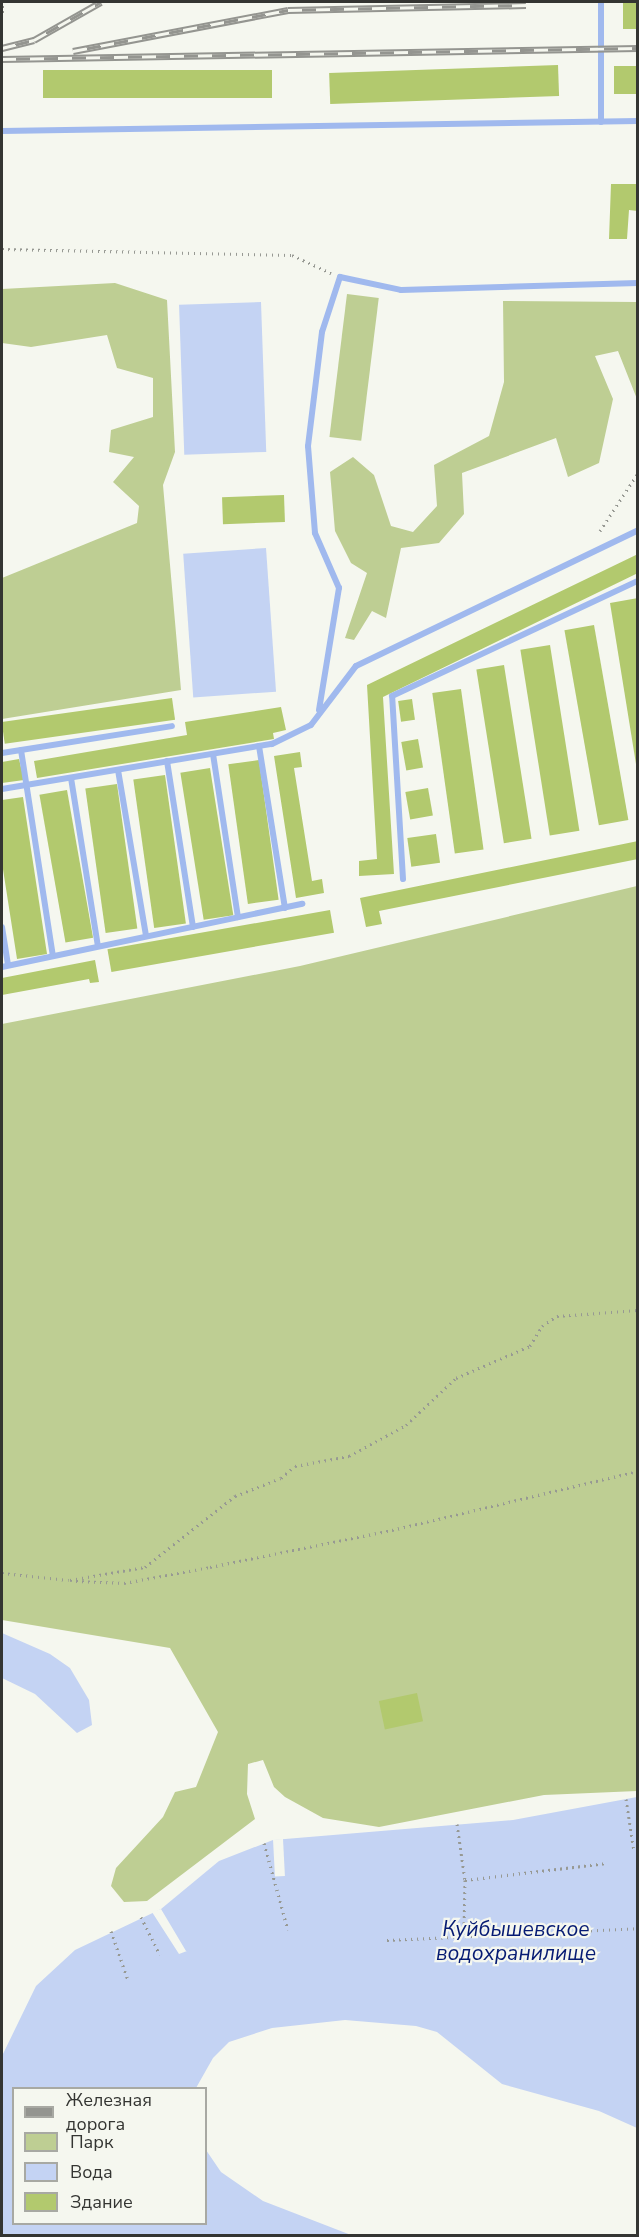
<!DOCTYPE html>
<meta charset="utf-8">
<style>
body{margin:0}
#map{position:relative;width:639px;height:2237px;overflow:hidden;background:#f5f7ef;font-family:"Nunito Sans",sans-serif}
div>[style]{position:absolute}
.green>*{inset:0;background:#bece93;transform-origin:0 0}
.water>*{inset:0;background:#c4d3f3;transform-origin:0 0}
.pier>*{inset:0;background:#f5f7ef;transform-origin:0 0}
.building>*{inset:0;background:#b2c96e;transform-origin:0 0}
.path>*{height:3px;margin-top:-1.5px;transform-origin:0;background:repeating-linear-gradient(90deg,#979993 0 1.5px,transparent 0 6px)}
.lane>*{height:6px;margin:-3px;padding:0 3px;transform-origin:3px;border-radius:3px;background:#a0b9ee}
.rail>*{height:7px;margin-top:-3.5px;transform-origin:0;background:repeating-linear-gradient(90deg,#f5f7ef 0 14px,#949590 0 28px);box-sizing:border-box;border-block:2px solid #949590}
span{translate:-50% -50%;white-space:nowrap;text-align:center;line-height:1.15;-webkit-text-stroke:4.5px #f5f7ef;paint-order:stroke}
.water-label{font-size:21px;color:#061b73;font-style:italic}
.frame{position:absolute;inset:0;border:3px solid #343532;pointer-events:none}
.legend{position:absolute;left:12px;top:2087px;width:195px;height:138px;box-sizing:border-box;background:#f5f7ef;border:2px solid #a8a9a3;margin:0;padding:8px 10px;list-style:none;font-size:18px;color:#343532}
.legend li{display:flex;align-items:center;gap:12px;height:30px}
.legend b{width:30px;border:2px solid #a8a9a3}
</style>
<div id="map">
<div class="green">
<i style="clip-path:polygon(115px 283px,167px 300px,175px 452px,163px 485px,181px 690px,2px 719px,2px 578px,137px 523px,139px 506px,113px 482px,134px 457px,109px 452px,111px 430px,153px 417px,153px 378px,117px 368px,107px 335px,31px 347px,2px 343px,2px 289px)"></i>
<i style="left:347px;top:294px;width:32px;height:144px;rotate:7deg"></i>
<i style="clip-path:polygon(503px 301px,637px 302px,637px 399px,618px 351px,595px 356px,613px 399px,599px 463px,568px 477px,556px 438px,462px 473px,464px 514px,439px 543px,401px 548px,386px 618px,372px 611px,354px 640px,345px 638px,367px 573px,351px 563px,335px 531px,330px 472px,353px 457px,374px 475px,391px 526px,413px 532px,437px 506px,434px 465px,489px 436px,504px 382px)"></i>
<i style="clip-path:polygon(637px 886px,637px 1791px,544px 1795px,379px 1827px,323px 1818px,285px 1797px,274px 1787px,263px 1760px,248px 1764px,247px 1794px,255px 1819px,147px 1901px,124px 1902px,111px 1886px,116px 1868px,163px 1817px,175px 1792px,196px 1787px,218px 1732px,170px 1648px,2px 1620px,2px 1024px,300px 966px)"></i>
</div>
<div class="water">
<i style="left:261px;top:302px;width:150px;height:82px;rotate:88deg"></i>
<i style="left:266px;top:548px;width:144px;height:83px;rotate:86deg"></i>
<i style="clip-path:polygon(2px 1633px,50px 1654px,70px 1668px,89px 1700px,92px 1725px,77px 1733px,35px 1694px,2px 1678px)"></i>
<i style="clip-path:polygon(637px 1797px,637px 2128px,599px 2111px,502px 2084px,437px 2032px,416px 2026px,345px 2020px,272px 2028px,229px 2042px,213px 2058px,196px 2088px,14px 2088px,14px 2224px,206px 2224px,206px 2150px,221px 2172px,263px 2201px,351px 2235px,2px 2235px,2px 2056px,36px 1986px,75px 1950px,161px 1909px,219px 1861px,273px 1840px,513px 1820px)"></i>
</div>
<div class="pier">
<i style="left:283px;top:1839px;width:37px;height:10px;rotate:87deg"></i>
<i style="clip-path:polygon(161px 1909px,186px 1951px,187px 1951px,179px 1954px,152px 1912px)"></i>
</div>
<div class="building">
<i style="left:623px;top:2px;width:15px;height:27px"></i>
<i style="left:558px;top:65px;width:31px;height:229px;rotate:88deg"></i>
<i style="left:614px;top:66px;width:24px;height:28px"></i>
<i style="left:272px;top:70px;width:28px;height:229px;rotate:90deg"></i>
<i style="clip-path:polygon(611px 184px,638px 184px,638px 211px,629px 210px,627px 239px,609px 239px)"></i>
<i style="left:284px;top:495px;width:27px;height:62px;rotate:88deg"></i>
<i style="clip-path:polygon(638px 554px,638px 573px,383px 697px,394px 874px,359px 876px,359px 861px,377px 859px,367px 685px)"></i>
<i style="clip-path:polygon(638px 598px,638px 764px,636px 764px,610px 603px)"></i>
<i style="left:594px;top:625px;width:198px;height:30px;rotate:80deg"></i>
<i style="left:550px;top:645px;width:188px;height:30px;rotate:81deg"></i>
<i style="left:504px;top:665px;width:176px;height:28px;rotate:81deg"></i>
<i style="left:461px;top:689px;width:162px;height:29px;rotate:82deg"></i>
<i style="left:172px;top:698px;width:22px;height:172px;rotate:82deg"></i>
<i style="left:412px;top:699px;width:21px;height:14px;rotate:82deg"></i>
<i style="clip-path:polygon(281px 707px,286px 730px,273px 733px,274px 739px,37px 778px,34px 761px,187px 735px,185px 722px)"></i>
<i style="left:418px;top:739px;width:29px;height:17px;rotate:80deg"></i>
<i style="clip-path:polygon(300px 752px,302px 767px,294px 768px,312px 881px,322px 879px,324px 893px,296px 898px,274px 756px)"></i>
<i style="clip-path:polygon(19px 759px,24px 780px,2px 783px,2px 762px)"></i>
<i style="left:259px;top:760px;width:141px;height:31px;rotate:82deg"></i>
<i style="left:210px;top:768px;width:149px;height:30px;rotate:81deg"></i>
<i style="left:165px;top:775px;width:150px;height:32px;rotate:82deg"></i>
<i style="left:117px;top:784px;width:146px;height:32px;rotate:82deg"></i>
<i style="left:428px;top:788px;width:28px;height:23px;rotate:80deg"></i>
<i style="left:67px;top:790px;width:150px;height:28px;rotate:80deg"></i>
<i style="clip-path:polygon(23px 797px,47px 954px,17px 959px,2px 863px,2px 800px)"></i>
<i style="left:436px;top:834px;width:29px;height:29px;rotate:82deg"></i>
<i style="clip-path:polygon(638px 841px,638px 859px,379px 911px,382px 924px,366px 927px,360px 898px)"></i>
<i style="left:330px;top:910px;width:23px;height:226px;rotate:80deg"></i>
<i style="clip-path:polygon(95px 960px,99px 982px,90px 983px,89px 979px,2px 995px,2px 978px)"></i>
<i style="left:417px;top:1693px;width:29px;height:39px;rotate:78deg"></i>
</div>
<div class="path">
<i style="left:2px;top:249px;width:290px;rotate:1.2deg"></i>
<i style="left:292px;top:255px;width:43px;rotate:24.8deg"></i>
<i style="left:600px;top:531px;width:69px;rotate:-56.8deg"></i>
<i style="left:2px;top:1573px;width:67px;rotate:6deg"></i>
<i style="left:70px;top:1580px;width:76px;rotate:-9.8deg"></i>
<i style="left:145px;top:1567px;width:115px;rotate:-38.3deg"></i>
<i style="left:235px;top:1496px;width:49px;rotate:-21.4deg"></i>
<i style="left:281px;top:1478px;width:18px;rotate:-41deg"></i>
<i style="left:295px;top:1466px;width:55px;rotate:-10.5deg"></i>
<i style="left:349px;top:1456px;width:65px;rotate:-28.5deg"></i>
<i style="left:406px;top:1425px;width:69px;rotate:-43.2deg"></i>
<i style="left:456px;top:1378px;width:81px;rotate:-23.4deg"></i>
<i style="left:530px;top:1346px;width:23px;rotate:-59deg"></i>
<i style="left:542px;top:1326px;width:18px;rotate:-34deg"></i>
<i style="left:557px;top:1316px;width:81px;rotate:-4.2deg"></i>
<i style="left:76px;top:1581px;width:48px;rotate:2.4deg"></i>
<i style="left:124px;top:1583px;width:87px;rotate:-10.5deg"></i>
<i style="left:210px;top:1567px;width:186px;rotate:-11.5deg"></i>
<i style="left:392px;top:1530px;width:253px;rotate:-13.5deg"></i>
<i style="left:626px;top:1799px;width:53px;rotate:81.3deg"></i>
<i style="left:457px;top:1824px;width:57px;rotate:81.9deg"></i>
<i style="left:465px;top:1880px;width:54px;rotate:91.1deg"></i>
<i style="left:264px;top:1843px;width:90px;rotate:74.6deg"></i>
<i style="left:465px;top:1880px;width:143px;rotate:-6.8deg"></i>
<i style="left:141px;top:1917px;width:42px;rotate:63.4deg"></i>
<i style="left:111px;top:1931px;width:52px;rotate:70.9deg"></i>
<i style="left:387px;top:1940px;width:251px;rotate:-2.7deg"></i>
</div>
<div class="lane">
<i style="left:601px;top:122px;width:120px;rotate:-90deg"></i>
<i style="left:2px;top:131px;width:636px;rotate:-0.9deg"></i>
<i style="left:319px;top:710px;width:124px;rotate:-80.7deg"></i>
<i style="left:339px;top:588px;width:60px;rotate:-113.6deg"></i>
<i style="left:315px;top:533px;width:87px;rotate:-94.6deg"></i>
<i style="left:308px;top:446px;width:115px;rotate:-83deg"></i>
<i style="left:322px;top:332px;width:58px;rotate:-71.9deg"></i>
<i style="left:340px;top:277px;width:62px;rotate:12deg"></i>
<i style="left:401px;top:290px;width:237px;rotate:-1.7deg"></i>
<i style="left:259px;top:746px;width:164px;rotate:80.9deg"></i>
<i style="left:21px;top:750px;width:208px;rotate:81.2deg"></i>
<i style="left:2px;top:753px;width:172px;rotate:-9deg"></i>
<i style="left:213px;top:754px;width:165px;rotate:81.3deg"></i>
<i style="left:167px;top:761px;width:168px;rotate:81.1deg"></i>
<i style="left:118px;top:770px;width:168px;rotate:80.4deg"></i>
<i style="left:71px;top:778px;width:170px;rotate:80.9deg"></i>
<i style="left:2px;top:789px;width:274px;rotate:-9.5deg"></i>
<i style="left:272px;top:744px;width:43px;rotate:-26deg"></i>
<i style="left:311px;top:725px;width:74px;rotate:-52.7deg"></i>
<i style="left:356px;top:666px;width:313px;rotate:-25.7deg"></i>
<i style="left:403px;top:879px;width:183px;rotate:-93.4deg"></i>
<i style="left:392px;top:696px;width:272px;rotate:-25.1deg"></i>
<i style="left:2px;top:927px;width:38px;rotate:81deg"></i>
<i style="left:2px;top:967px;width:307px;rotate:-11.9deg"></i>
</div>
<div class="rail">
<i style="left:2px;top:9px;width:2px"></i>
<i style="left:2px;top:48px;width:33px;rotate:-14deg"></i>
<i style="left:34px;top:40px;width:77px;rotate:-29.6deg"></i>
<i style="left:73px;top:51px;width:219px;rotate:-10.8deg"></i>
<i style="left:288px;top:10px;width:238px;rotate:-1.2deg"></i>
<i style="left:2px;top:59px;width:636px;rotate:-0.99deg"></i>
</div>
<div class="water-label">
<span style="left:516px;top:1941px">Куйбышевское<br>водохранилище</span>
</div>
<div class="frame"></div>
<ul class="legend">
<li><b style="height:8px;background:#949590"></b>Железная дорога</li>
<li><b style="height:16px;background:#bece93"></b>Парк</li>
<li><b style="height:16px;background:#c4d3f3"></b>Вода</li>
<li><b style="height:16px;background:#b2c96e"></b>Здание</li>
</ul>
</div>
